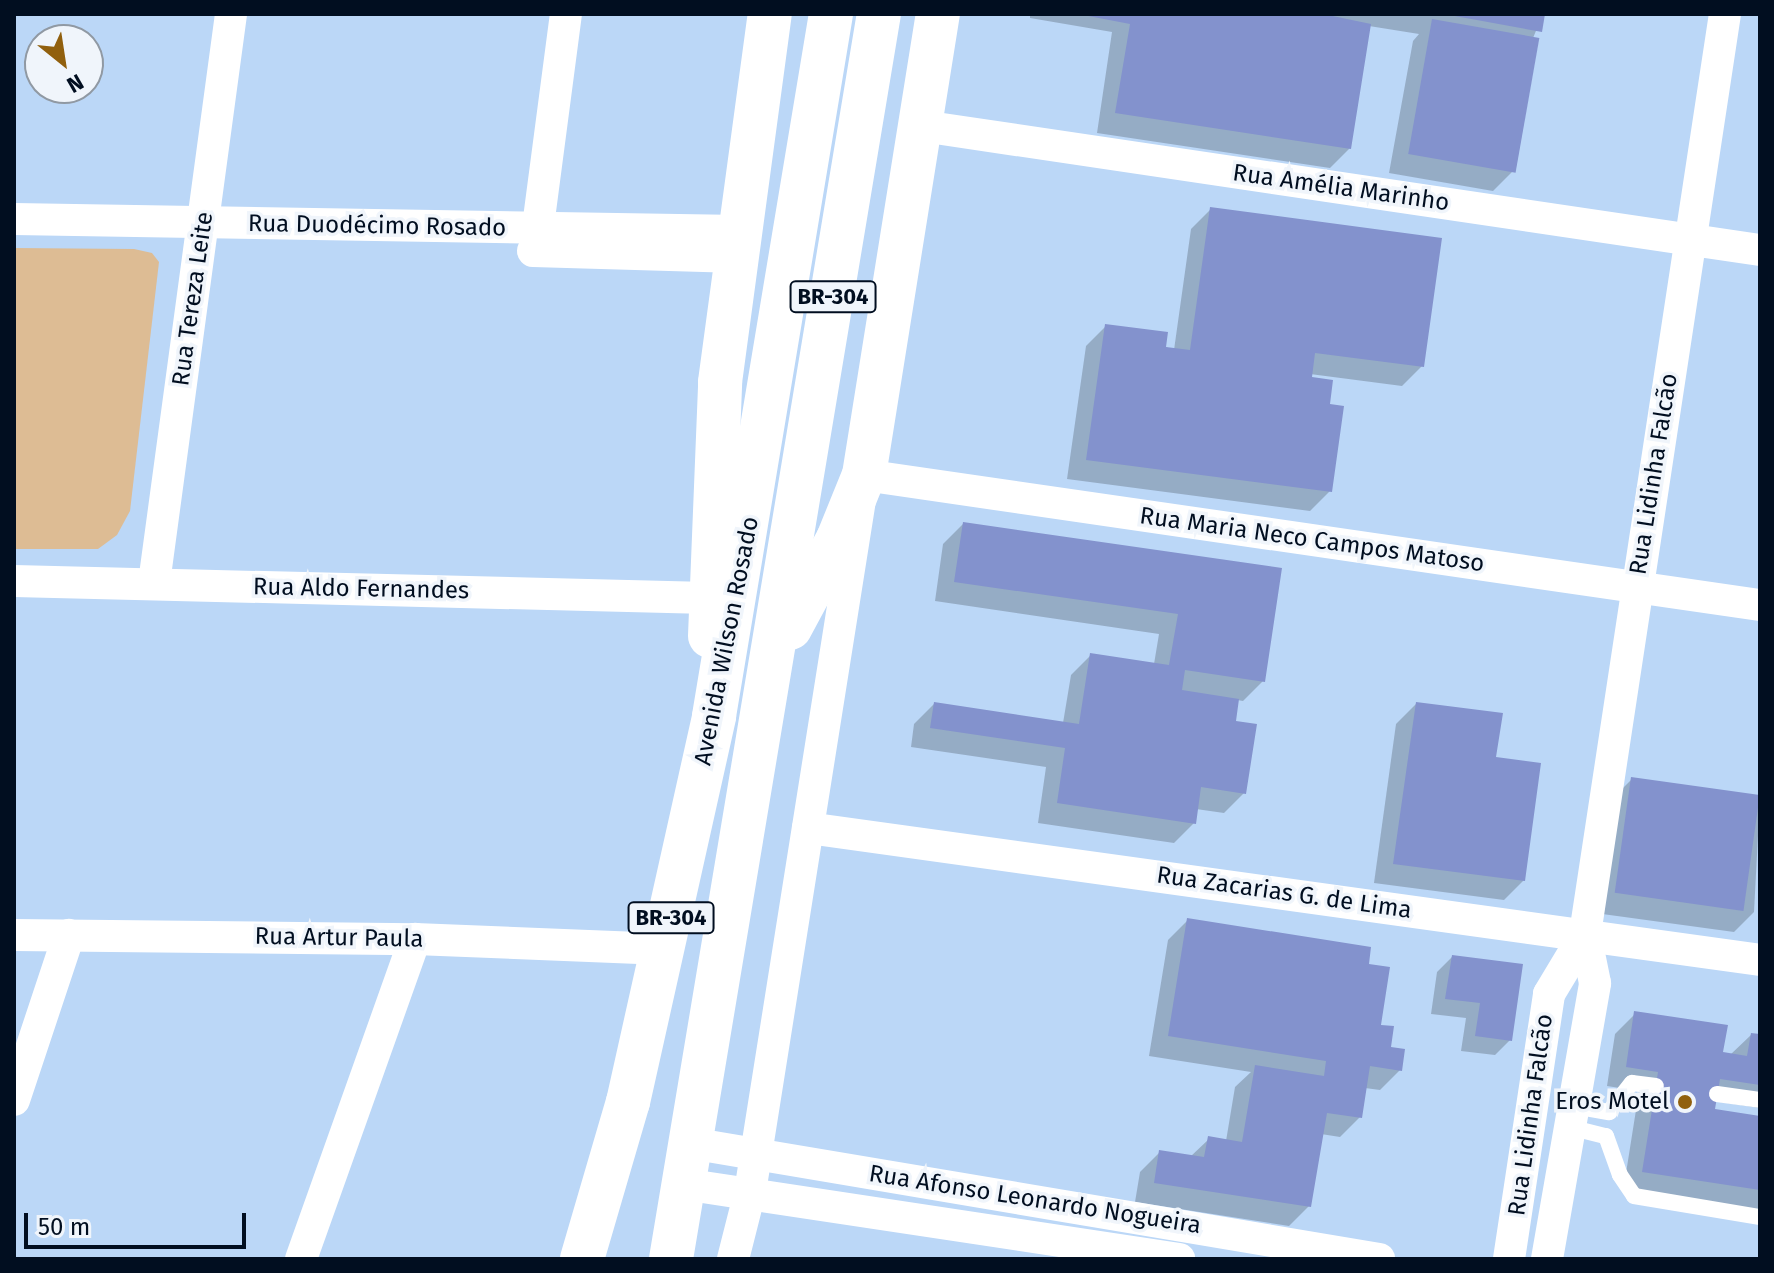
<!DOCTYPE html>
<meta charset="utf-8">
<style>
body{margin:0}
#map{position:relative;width:1774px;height:1273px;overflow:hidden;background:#bbd7f7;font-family:"Fira Sans",sans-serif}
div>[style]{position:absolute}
.green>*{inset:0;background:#ddbc94}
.shadow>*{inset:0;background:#0003}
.building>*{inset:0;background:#8392cd;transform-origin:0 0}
.service>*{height:16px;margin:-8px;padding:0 8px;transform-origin:8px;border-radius:8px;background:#fff}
.minor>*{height:32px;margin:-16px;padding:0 16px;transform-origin:16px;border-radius:16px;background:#fff}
.trunk>*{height:44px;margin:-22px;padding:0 22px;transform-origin:22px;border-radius:22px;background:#fff}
.dots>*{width:22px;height:22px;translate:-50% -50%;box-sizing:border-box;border:4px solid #f0f5fb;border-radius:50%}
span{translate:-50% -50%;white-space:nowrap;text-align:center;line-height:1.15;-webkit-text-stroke:7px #f0f5fb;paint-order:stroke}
.shield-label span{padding:2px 6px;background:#f0f5fb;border:2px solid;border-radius:6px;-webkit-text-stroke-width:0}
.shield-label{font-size:22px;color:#010e20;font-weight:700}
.street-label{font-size:24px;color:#010e20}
.poi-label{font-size:24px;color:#010e20}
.right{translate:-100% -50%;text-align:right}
.frame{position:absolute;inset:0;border:16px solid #010e20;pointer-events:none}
.north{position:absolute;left:24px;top:24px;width:80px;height:80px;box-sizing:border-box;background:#f0f5fb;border:2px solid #9099a3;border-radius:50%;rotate:150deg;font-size:22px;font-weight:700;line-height:32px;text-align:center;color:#010e20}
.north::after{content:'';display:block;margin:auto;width:28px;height:36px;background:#91600e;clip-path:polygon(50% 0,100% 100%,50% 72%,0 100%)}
.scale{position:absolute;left:24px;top:1213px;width:222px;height:36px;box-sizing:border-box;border:4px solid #010e20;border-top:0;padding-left:10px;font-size:24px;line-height:28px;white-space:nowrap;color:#010e20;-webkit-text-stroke:6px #f0f5fb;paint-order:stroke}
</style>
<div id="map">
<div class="green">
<i style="clip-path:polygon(14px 248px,134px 249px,152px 253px,159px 262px,130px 511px,117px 535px,98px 549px,14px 549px)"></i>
</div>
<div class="shadow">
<i style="clip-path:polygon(1030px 14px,1543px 14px,1533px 38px,1513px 171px,1493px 191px,1389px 173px,1413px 41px,1419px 34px,1369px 26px,1350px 148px,1330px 168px,1097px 133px,1112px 32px,1030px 18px)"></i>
<i style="clip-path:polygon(1211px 209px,1422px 366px,1402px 386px,1310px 374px,1327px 405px,1330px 491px,1310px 511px,1067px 479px,1086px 346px,1106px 326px,1174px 350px,1191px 229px)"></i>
<i style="clip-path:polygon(963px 524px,1280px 570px,1263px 681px,1243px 701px,1237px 700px,1233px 723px,1244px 793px,1224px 813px,1196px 809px,1194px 823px,1174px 843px,1038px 823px,1046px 767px,911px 747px,914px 724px,934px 704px,1063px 723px,1071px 675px,1091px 655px,1154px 664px,1159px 634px,935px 601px,943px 544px)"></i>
<i style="clip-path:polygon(1416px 704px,1494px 759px,1524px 880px,1504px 900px,1374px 883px,1396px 724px)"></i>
<i style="clip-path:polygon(1631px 780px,1760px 798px,1754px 912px,1734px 932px,1595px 913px,1611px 800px)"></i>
<i style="clip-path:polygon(1188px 920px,1367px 965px,1378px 1026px,1400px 1070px,1380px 1090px,1365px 1088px,1360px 1117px,1340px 1137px,1321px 1134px,1309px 1206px,1289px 1226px,1135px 1202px,1140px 1172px,1160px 1152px,1190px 1157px,1209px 1139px,1226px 1141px,1235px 1087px,1251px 1072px,1149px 1056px,1168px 940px)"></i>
<i style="clip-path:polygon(1452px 957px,1510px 1040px,1495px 1055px,1461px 1051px,1466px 1018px,1431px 1014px,1437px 972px)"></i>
<i style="clip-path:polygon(1635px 1014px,1721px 1054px,1730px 1055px,1751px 1035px,1760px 1036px,1760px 1108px,1714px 1101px,1713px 1111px,1760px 1118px,1760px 1213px,1623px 1192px,1639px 1091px,1607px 1086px,1615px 1034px)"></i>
</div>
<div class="building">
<i style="clip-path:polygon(1078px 14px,1323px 14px,1371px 24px,1351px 149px,1115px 113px,1130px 24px)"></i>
<i style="clip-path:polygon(1444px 14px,1545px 14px,1542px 32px)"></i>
<i style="left:1432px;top:19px;width:109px;height:137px;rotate:10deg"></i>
<i style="clip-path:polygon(1210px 207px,1442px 238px,1424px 367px,1315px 353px,1312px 377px,1333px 380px,1330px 404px,1344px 406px,1332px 492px,1086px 460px,1105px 324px,1168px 332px,1166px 347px,1190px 350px)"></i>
<i style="clip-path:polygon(963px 522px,1282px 568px,1265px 682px,1185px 670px,1182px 690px,1239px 699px,1236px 721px,1257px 724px,1246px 794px,1201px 787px,1196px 824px,1057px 803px,1065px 748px,930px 728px,934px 702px,1079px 724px,1090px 653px,1169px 665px,1178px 614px,954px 582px)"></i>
<i style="clip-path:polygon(1416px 702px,1503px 713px,1496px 757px,1541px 763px,1525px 881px,1393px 864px)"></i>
<i style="left:1631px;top:777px;width:130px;height:117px;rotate:8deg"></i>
<i style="clip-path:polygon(1187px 918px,1371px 947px,1369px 964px,1390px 967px,1381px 1025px,1394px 1026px,1391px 1047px,1405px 1049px,1402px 1071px,1370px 1066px,1362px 1118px,1327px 1113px,1311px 1207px,1154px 1183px,1159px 1150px,1204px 1157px,1208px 1136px,1242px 1142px,1255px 1065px,1324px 1076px,1326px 1061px,1168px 1036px)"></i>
<i style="clip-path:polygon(1452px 955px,1523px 964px,1512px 1041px,1475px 1036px,1480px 1003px,1445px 999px)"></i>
<i style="clip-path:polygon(1634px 1011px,1728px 1025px,1723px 1052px,1747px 1056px,1751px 1033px,1760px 1034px,1760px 1085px,1720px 1079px,1715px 1109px,1760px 1116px,1760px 1190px,1642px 1172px,1658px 1072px,1626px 1067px)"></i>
</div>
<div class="service">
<i style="left:1717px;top:1094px;width:43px;rotate:7.9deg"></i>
<i style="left:1574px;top:1106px;width:36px;rotate:10deg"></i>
<i style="left:1609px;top:1112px;width:37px;rotate:-52deg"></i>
<i style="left:1632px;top:1083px;width:24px;rotate:7deg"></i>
<i style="left:1569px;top:1127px;width:38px;rotate:14deg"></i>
<i style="left:1606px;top:1136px;width:41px;rotate:70.3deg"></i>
<i style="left:1620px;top:1175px;width:25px;rotate:56deg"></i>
<i style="left:1634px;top:1196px;width:128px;rotate:9.5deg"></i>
</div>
<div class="minor">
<i style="left:922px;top:126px;width:847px;rotate:8.42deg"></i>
<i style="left:14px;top:219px;width:727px;rotate:0.95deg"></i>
<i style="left:535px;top:249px;width:237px;rotate:-82.5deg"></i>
<i style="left:533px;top:251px;width:205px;rotate:1.7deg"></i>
<i style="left:14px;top:581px;width:694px;rotate:1.4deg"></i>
<i style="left:154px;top:583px;width:574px;rotate:-82.29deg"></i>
<i style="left:808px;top:828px;width:961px;rotate:7.89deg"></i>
<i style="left:14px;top:935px;width:401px;rotate:0.6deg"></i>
<i style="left:415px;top:939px;width:249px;rotate:2.3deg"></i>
<i style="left:14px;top:1100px;width:174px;rotate:-71.6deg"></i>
<i style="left:690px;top:1143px;width:699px;rotate:9.56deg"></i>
<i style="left:683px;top:1184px;width:502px;rotate:8.6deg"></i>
<i style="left:301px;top:1259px;width:340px;rotate:-70.4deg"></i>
<i style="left:733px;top:1259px;width:69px;rotate:-75.8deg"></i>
<i style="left:750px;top:1192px;width:726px;rotate:-80.97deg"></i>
<i style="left:864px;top:475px;width:905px;rotate:8.26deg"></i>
<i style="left:1509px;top:1259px;width:268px;rotate:-81.4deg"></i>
<i style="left:1549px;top:994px;width:70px;rotate:-59deg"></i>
<i style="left:1547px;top:1259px;width:280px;rotate:-80.1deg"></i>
<i style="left:1595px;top:983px;width:50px;rotate:-101.5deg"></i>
<i style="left:1585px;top:934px;width:931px;rotate:-81.35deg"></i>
</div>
<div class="trunk">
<i style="left:790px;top:628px;width:101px;rotate:-61.7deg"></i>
<i style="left:838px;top:539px;width:69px;rotate:-67.9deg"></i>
<i style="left:864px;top:475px;width:467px;rotate:-80.9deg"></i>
<i style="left:710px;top:636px;width:254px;rotate:-87.7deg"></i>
<i style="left:720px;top:382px;width:371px;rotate:-82.3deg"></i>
<i style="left:582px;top:1259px;width:164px;rotate:-73.7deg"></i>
<i style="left:628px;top:1102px;width:395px;rotate:-77.4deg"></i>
<i style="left:714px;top:716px;width:712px;rotate:-80.54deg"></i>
<i style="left:671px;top:1259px;width:1262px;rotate:-80.52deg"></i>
</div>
<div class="dots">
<i style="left:1685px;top:1102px;background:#91600e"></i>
</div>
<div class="shield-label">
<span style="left:833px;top:297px">BR-304</span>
<span style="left:671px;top:918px">BR-304</span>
</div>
<div class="street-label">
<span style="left:1341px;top:188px;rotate:8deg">Rua Amélia Marinho</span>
<span style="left:377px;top:226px;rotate:1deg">Rua Duodécimo Rosado</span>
<span style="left:193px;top:299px;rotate:-82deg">Rua Tereza Leite</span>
<span style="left:1654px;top:474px;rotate:-81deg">Rua Lidinha Falcão</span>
<span style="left:1312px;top:540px;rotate:8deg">Rua Maria Neco Campos Matoso</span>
<span style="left:361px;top:589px;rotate:1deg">Rua Aldo Fernandes</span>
<span style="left:727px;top:641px;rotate:-79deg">Avenida Wilson Rosado</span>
<span style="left:1284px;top:893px;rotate:8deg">Rua Zacarias G. de Lima</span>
<span style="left:339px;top:938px;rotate:1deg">Rua Artur Paula</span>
<span style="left:1531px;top:1115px;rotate:-82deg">Rua Lidinha Falcão</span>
<span style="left:1035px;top:1200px;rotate:9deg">Rua Afonso Leonardo Nogueira</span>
</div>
<div class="poi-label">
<span class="right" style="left:1669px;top:1102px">Eros Motel</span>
</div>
<div class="frame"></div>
<div class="north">N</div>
<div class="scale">50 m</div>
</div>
